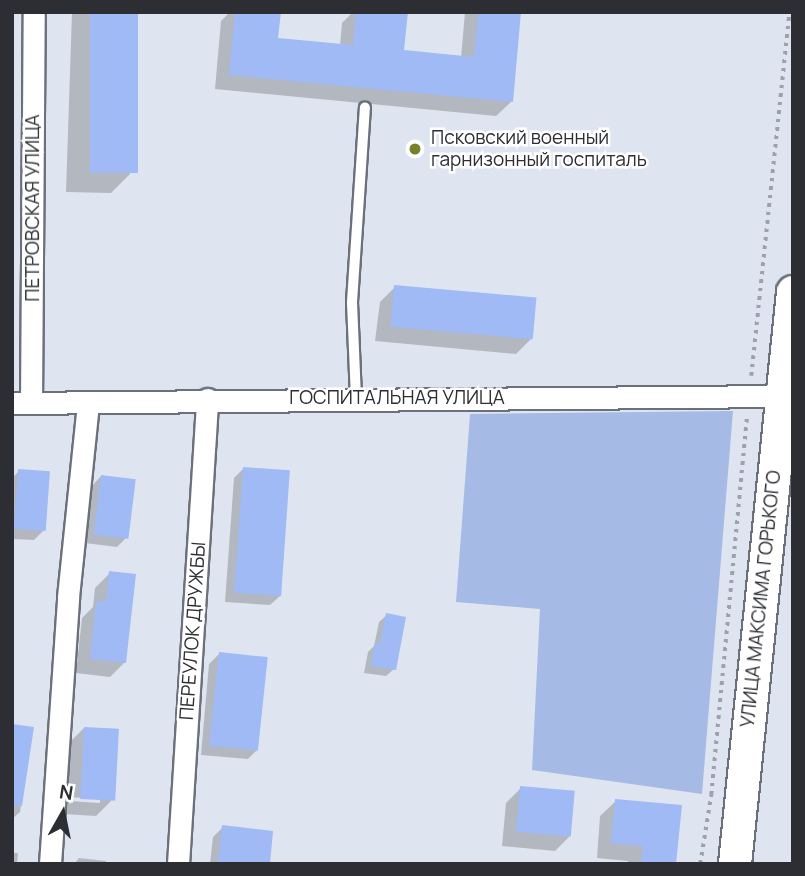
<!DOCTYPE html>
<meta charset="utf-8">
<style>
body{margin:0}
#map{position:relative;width:805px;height:876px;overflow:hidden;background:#dfe5f0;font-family:Manrope,sans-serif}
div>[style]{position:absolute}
.green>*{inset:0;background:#a5bae4}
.shadow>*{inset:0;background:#0003}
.building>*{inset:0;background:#9fbaf5;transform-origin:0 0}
.path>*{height:3.5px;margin-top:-1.75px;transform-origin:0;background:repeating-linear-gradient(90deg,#9da1aa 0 3.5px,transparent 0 8.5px)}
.roads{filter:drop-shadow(2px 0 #6b707a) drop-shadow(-2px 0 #6b707a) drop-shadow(0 2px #6b707a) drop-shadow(0 -2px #6b707a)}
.service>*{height:10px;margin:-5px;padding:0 5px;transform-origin:5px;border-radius:5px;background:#fff}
.minor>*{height:21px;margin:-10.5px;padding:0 10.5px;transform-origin:10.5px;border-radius:10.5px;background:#fff}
.secondary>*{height:32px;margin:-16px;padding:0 16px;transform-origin:16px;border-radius:16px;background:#fff}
.dots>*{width:19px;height:19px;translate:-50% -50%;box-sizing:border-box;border:4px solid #fff;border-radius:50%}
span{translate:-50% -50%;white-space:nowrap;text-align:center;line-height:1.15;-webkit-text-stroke:5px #fff;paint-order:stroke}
.poi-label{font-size:19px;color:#2c2e33}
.left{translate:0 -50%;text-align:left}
.street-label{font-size:19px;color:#2c2e33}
.frame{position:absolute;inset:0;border:14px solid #2c2e33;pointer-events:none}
.north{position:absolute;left:28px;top:778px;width:70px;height:70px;-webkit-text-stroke:5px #fff;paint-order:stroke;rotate:9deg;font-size:19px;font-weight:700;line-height:28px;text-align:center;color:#2c2e33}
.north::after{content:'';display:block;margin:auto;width:24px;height:32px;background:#2c2e33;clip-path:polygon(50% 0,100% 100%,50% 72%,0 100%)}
</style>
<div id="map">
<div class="green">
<i style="clip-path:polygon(733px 411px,702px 794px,532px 770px,540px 609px,456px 602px,470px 414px)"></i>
</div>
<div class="shadow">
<i style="clip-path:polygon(72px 12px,136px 12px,130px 174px,111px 193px,66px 192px)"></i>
<i style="clip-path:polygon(230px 12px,279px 12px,276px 40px,340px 46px,342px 23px,353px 12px,406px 13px,402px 52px,461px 58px,465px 12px,520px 12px,511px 102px,496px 116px,215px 89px,221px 21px)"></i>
<i style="clip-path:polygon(395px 287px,531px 339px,516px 354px,375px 341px,380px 302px)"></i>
<i style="clip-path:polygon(244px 468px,280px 596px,270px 605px,225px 602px,234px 478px)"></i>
<i style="clip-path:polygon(19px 471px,44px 530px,34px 540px,12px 539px,12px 478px)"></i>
<i style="clip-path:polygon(101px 476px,127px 537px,117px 547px,85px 543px,92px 486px)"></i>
<i style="clip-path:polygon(110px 573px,125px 662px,110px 677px,76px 673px,82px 618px,93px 607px,95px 588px)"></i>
<i style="clip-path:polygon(387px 615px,394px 669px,386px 676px,364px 673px,368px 652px,374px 646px,379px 622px)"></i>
<i style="clip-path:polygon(219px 654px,258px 749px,248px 759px,201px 755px,209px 664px)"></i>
<i style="clip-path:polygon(12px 726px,32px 729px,20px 812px,12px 819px)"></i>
<i style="clip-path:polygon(evenodd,84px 728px,111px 801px,96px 816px,64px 814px,69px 743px,84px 728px,69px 797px,100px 799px,100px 803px,69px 801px,69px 797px)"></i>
<i style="clip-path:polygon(521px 788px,570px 836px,555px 851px,502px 846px,506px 803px)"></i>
<i style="clip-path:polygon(616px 801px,674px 864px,628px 864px,628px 861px,597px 858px,600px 816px)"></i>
<i style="clip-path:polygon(223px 827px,268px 864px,210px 864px,213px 837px)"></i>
<i style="clip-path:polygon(12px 853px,18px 853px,17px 864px,12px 864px)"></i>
<i style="clip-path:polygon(79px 858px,106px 861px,106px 864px,74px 864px)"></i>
</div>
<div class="building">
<i style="left:90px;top:12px;width:48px;height:161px"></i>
<i style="clip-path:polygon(235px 12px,281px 12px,278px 38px,353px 45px,356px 12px,408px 12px,404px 50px,474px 57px,478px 12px,521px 12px,513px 102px,229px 75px)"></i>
<i style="left:394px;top:285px;width:143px;height:42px;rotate:5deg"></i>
<i style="left:243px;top:467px;width:47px;height:126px;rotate:4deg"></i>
<i style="left:18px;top:469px;width:32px;height:60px;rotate:4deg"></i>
<i style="left:101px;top:475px;width:35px;height:60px;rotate:7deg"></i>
<i style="clip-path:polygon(109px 571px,136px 574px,126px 663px,90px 659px,96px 601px,106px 602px)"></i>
<i style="clip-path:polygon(386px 613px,406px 617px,396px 670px,371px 666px,375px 643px,380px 644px)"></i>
<i style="left:219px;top:652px;width:49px;height:94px;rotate:6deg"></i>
<i style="clip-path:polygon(12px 724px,34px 727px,22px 806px,12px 805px)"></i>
<i style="left:84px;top:727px;width:35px;height:72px;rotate:3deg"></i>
<i style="left:520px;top:786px;width:55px;height:46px;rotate:5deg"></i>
<i style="clip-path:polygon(615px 799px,682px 805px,676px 864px,641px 864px,643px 846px,611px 843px)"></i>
<i style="clip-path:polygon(222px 825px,273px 831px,270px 864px,218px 864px)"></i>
</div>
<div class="path">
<i style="left:751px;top:376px;width:366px;rotate:-84deg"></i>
<i style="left:700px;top:864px;width:70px;rotate:-80.9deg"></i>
<i style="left:711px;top:795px;width:382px;rotate:-84.6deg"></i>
</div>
<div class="roads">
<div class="service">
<i style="left:356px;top:398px;width:96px;rotate:-92.4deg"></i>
<i style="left:352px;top:302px;width:195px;rotate:-86.2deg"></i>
</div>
<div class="minor">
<i style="left:12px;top:403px;width:769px;rotate:-0.52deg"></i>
<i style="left:31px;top:403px;width:391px;rotate:-89.6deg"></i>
<i style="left:50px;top:864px;width:268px;rotate:-86.1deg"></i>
<i style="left:68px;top:597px;width:196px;rotate:-84.1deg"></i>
<i style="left:178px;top:864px;width:466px;rotate:-86.4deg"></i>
</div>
<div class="secondary">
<i style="left:735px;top:864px;width:575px;rotate:-84.21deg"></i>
</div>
</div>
<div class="dots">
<i style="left:415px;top:149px;background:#77802b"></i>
</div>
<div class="poi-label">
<span class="left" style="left:431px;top:149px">Псковский военный<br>гарнизонный госпиталь</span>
</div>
<div class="street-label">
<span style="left:33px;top:208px;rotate:-90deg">ПЕТРОВСКАЯ УЛИЦА</span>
<span style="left:397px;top:398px">ГОСПИТАЛЬНАЯ УЛИЦА</span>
<span style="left:761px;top:599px;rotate:-84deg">УЛИЦА МАКСИМА ГОРЬКОГО</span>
<span style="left:193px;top:631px;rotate:-86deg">ПЕРЕУЛОК ДРУЖБЫ</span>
</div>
<div class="frame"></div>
<div class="north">N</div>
</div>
